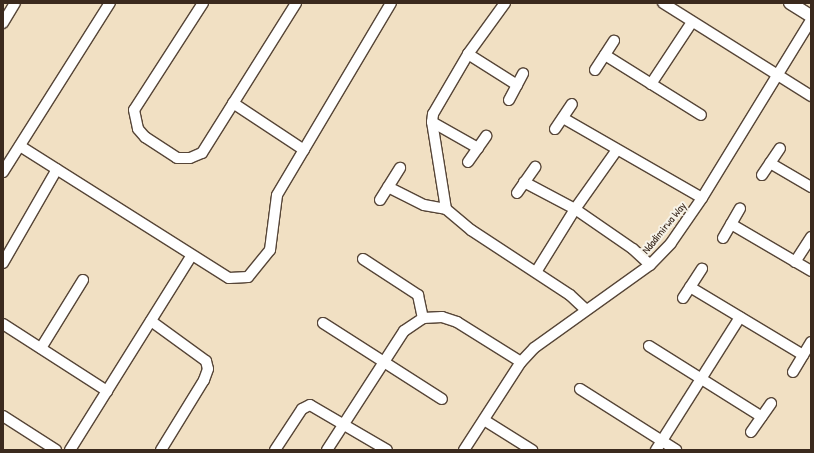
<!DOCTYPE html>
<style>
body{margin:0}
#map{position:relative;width:814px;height:453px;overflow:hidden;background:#f1e0c3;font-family:"Patrick Hand",sans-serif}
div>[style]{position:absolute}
.roads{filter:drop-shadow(1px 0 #564537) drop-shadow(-1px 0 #564537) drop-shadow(0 1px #564537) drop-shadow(0 -1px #564537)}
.minor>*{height:10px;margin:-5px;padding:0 5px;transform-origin:5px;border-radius:5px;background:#fff}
.tertiary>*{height:12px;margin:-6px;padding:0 6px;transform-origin:6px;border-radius:6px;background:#fff}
span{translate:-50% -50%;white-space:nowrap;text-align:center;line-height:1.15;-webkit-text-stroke:4px #f7f3e8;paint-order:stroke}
.street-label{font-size:11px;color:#3b2a1e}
.frame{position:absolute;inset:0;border:4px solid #3b2a1e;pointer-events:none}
</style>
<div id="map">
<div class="roads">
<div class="minor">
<i style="left:203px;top:3px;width:127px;rotate:122.8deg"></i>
<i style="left:134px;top:110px;width:19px;rotate:78deg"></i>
<i style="left:138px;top:129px;width:11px;rotate:49deg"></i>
<i style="left:145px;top:137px;width:38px;rotate:33deg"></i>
<i style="left:177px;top:158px;width:13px"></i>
<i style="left:190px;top:158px;width:13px;rotate:-23deg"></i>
<i style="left:202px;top:153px;width:177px;rotate:-57.9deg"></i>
<i style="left:663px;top:3px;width:175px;rotate:32.1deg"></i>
<i style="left:3px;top:23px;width:23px;rotate:-59deg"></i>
<i style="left:468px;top:54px;width:58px;rotate:32.3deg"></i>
<i style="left:605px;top:55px;width:113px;rotate:32deg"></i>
<i style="left:595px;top:70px;width:35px;rotate:-57deg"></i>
<i style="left:651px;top:84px;width:74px;rotate:-56.5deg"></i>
<i style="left:509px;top:100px;width:30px;rotate:-62deg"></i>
<i style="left:233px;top:103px;width:85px;rotate:33.5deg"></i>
<i style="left:563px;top:118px;width:160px;rotate:29.9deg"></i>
<i style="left:432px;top:122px;width:53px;rotate:29.5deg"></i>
<i style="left:555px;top:129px;width:30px;rotate:-56deg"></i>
<i style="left:20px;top:146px;width:247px;rotate:32.3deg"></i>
<i style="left:229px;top:278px;width:19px;rotate:-3deg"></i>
<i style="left:248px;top:277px;width:35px;rotate:-51deg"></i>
<i style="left:270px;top:250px;width:55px;rotate:-82.7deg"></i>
<i style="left:277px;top:195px;width:223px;rotate:-59.3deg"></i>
<i style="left:468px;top:162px;width:32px;rotate:-55deg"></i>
<i style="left:770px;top:163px;width:48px;rotate:30.3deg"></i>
<i style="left:3px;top:172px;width:200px;rotate:-57.7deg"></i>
<i style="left:762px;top:175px;width:32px;rotate:-56deg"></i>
<i style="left:524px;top:182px;width:58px;rotate:27.9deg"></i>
<i style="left:575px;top:209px;width:70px;rotate:34.6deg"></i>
<i style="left:633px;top:249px;width:23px;rotate:43deg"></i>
<i style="left:388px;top:187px;width:40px;rotate:26.6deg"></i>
<i style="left:424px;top:205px;width:22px;rotate:10deg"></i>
<i style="left:446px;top:209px;width:33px;rotate:40deg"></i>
<i style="left:471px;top:230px;width:118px;rotate:33.3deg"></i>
<i style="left:570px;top:295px;width:22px;rotate:43deg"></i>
<i style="left:517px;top:193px;width:32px;rotate:-55deg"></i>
<i style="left:380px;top:200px;width:38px;rotate:-58deg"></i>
<i style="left:446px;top:209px;width:88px;rotate:-99.1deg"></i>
<i style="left:432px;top:122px;width:8px;rotate:-83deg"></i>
<i style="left:433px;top:114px;width:69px;rotate:-59.7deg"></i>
<i style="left:468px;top:54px;width:63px;rotate:-54deg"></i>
<i style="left:731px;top:224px;width:93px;rotate:30.4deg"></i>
<i style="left:723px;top:238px;width:34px;rotate:-60deg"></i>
<i style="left:363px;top:259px;width:66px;rotate:33.2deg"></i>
<i style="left:418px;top:295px;width:24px;rotate:78deg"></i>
<i style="left:795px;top:262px;width:30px;rotate:-57deg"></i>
<i style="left:3px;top:263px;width:108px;rotate:-60.1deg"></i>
<i style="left:536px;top:272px;width:74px;rotate:-58.2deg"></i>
<i style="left:575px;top:209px;width:71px;rotate:-54.7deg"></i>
<i style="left:690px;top:287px;width:132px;rotate:31deg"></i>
<i style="left:683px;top:298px;width:35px;rotate:-57deg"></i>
<i style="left:151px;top:321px;width:68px;rotate:36deg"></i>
<i style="left:206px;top:361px;width:8px;rotate:76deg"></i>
<i style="left:208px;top:369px;width:12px;rotate:110deg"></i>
<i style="left:204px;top:380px;width:82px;rotate:121.6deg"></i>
<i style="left:323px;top:323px;width:141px;rotate:32.6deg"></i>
<i style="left:3px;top:324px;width:124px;rotate:32.8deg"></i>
<i style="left:649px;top:346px;width:133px;rotate:32.1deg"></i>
<i style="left:41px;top:348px;width:80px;rotate:-58.3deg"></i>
<i style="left:793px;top:372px;width:35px;rotate:-59deg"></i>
<i style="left:580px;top:389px;width:114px;rotate:32.4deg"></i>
<i style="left:3px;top:416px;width:63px;rotate:32.7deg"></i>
<i style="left:484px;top:420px;width:57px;rotate:32deg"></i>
<i style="left:751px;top:432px;width:35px;rotate:-55deg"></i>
<i style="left:70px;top:450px;width:229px;rotate:-58deg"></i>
<i style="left:275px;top:450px;width:49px;rotate:-56.6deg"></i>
<i style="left:302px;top:409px;width:9px;rotate:-27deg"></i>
<i style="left:310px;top:405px;width:89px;rotate:30.3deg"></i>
<i style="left:327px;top:450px;width:142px;rotate:-57.1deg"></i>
<i style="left:404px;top:331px;width:23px;rotate:-34deg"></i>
<i style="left:423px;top:318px;width:19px;rotate:-3deg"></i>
<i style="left:442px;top:317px;width:16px;rotate:18deg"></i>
<i style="left:457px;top:322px;width:75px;rotate:32deg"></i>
<i style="left:464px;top:450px;width:105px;rotate:-57.1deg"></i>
<i style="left:521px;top:362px;width:19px;rotate:-47deg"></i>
<i style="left:534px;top:348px;width:143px;rotate:-35.6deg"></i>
<i style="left:650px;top:265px;width:30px;rotate:-46deg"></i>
<i style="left:671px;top:243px;width:55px;rotate:-55.4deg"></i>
<i style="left:702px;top:198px;width:209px;rotate:-58.5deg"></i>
<i style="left:656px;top:450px;width:157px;rotate:-57.7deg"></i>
</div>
<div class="tertiary">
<i style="left:790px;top:3px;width:25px;rotate:32deg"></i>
</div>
</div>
<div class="street-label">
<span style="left:664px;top:228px;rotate:-51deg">Ndadimirwa Way</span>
</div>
<div class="frame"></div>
</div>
